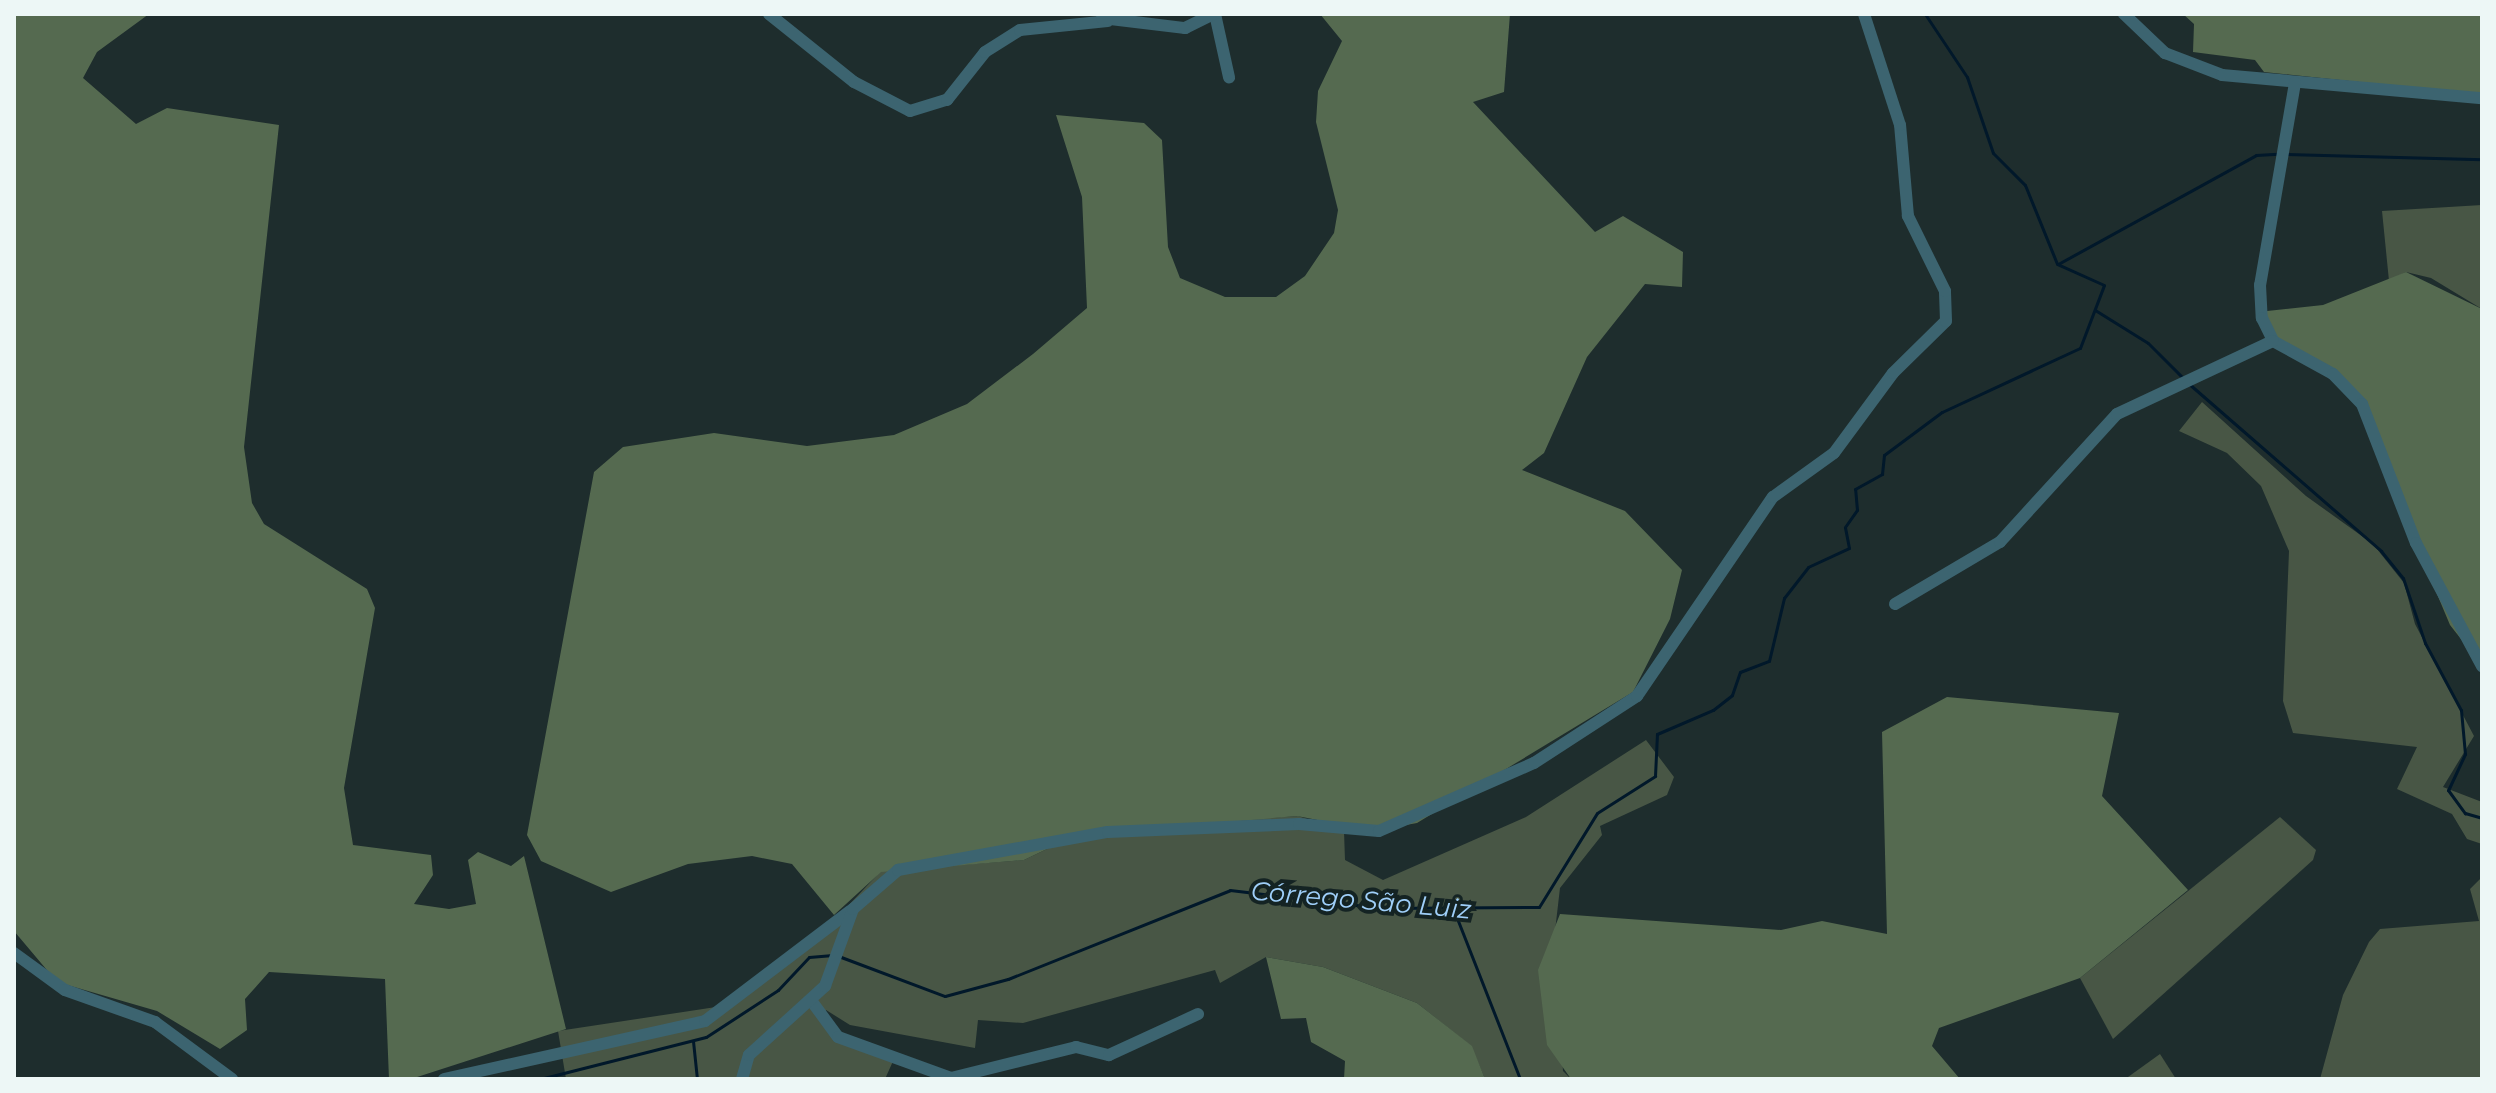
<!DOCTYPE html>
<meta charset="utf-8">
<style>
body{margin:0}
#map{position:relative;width:2496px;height:1093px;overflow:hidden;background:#1e2d2d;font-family:Montserrat,sans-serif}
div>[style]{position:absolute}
.green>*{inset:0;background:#485645}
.forest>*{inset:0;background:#556a50}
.stream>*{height:3px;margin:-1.5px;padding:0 1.5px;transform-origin:1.5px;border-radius:1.5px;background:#01182a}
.minor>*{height:12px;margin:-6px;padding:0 6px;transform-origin:6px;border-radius:6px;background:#3c6470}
span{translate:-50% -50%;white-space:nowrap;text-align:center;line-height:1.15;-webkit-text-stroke:8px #142323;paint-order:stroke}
.water-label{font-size:26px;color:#9fcff9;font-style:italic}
.frame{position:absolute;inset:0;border:16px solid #edf7f6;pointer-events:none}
</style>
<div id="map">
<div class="green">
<i style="clip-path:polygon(2482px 205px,2482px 309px,2431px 278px,2406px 272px,2389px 281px,2382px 211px)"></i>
<i style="clip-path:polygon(2202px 402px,2306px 496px,2373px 544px,2404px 583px,2415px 624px,2474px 736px,2443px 787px,2482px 802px,2482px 844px,2467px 839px,2452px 814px,2397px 789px,2417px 747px,2293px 733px,2283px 701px,2289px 551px,2261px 486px,2227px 453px,2179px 431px)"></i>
<i style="clip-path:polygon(1646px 740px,1674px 777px,1667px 795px,1600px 826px,1602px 835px,1560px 888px,1555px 931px,1563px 1071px,1571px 1079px,1485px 1079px,1471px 1046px,1417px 1003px,1323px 967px,1266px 957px,1220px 983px,1215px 970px,1023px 1023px,978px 1020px,975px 1048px,850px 1025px,826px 1010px,823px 1021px,837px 1035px,894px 1059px,885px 1079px,566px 1079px,558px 1031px,716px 1007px,846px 908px,881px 871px,1024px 860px,1076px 835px,1136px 826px,1298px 816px,1344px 831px,1345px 860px,1383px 880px,1526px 817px)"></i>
<i style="clip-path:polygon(2280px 817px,2316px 850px,2313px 860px,2113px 1039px,2080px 978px)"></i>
<i style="clip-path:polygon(2482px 877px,2482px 1079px,2320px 1079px,2343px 995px,2369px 942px,2380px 929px,2479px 921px,2470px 889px)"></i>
<i style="clip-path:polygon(2160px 1054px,2176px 1079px,2129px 1079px,2128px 1077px)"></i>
</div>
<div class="forest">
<i style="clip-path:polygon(14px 14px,149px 14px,97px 52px,83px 78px,136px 124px,167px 108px,279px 125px,244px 447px,252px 503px,264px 524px,367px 589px,375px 608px,344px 788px,353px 845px,431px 855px,433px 875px,414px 904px,449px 909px,476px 904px,468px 860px,478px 852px,511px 866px,524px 856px,566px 1029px,411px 1079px,389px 1079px,385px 979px,269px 972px,245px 999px,247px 1030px,220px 1049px,157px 1011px,57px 982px,14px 931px)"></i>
<i style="clip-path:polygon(1320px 14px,1510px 14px,1504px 92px,1473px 102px,1595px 232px,1623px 216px,1683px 252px,1682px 287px,1645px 284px,1587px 357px,1544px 453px,1522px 470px,1625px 511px,1682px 570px,1670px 619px,1633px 692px,1417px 823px,1374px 831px,1297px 816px,1076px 835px,1024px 860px,881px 872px,834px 915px,792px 864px,752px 856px,688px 864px,611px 892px,541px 861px,527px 835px,594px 472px,623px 447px,714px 433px,807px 446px,894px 435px,967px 404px,1033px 354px,1087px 308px,1082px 197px,1056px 115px,1144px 123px,1162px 140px,1168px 247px,1180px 278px,1225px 297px,1276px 297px,1305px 276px,1334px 233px,1338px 210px,1316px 122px,1318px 91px,1342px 41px)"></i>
<i style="clip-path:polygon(2183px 14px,2482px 14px,2482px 95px,2264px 72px,2255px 60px,2193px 52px,2194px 24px)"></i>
<i style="clip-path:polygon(2406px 272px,2482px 309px,2482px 666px,2450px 625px,2359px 408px,2341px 385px,2275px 340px,2258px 312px,2323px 305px)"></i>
<i style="clip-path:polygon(1947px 697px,2119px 713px,2102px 796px,2188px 890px,2080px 978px,1939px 1028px,1932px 1046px,1960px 1079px,1571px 1079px,1547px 1045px,1538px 970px,1560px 914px,1781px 930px,1822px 921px,1887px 934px,1882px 732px)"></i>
<i style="clip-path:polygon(1266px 957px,1323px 967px,1417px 1003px,1472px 1046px,1485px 1079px,1344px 1079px,1345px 1061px,1311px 1042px,1306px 1018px,1281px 1019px)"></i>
</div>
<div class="stream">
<i style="left:1925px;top:14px;width:76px;rotate:56.3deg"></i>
<i style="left:1967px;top:77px;width:80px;rotate:71.1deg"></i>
<i style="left:1993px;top:153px;width:45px;rotate:45deg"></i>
<i style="left:2025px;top:185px;width:85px;rotate:67.9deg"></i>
<i style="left:2286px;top:154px;width:196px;rotate:1.5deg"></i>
<i style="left:2058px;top:264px;width:226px;rotate:-28.8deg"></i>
<i style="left:2256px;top:155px;width:22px;rotate:-3deg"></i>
<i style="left:2095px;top:310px;width:62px;rotate:31.9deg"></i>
<i style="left:2148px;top:343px;width:49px;rotate:45deg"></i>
<i style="left:2188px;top:383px;width:256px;rotate:41deg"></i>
<i style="left:2381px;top:551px;width:35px;rotate:51deg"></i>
<i style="left:2403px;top:578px;width:69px;rotate:71.3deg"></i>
<i style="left:2425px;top:643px;width:76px;rotate:61.8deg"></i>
<i style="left:2461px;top:710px;width:44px;rotate:84.8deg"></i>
<i style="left:2465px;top:754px;width:40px;rotate:115deg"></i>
<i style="left:2448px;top:790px;width:29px;rotate:54deg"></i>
<i style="left:2465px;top:813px;width:18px;rotate:16deg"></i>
<i style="left:2482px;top:878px;width:24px;rotate:90deg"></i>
<i style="left:1453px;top:908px;width:184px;rotate:68.6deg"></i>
<i style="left:841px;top:957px;width:111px;rotate:20.6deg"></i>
<i style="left:945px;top:996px;width:65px;rotate:-15.1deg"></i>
<i style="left:1008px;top:979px;width:239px;rotate:-21.8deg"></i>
<i style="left:1230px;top:890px;width:152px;rotate:6.8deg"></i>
<i style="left:1381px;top:908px;width:158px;rotate:-0.4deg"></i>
<i style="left:1539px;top:907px;width:110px;rotate:-58.3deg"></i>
<i style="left:1597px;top:813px;width:69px;rotate:-32.5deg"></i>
<i style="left:1655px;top:776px;width:42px;rotate:-87.3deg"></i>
<i style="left:1657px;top:734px;width:61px;rotate:-23.2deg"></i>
<i style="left:1713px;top:710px;width:24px;rotate:-38deg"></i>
<i style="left:1732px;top:695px;width:24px;rotate:-71deg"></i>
<i style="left:1740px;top:672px;width:31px;rotate:-21deg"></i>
<i style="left:1769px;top:661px;width:65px;rotate:-76.6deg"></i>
<i style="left:1784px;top:598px;width:39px;rotate:-52deg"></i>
<i style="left:1808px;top:567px;width:45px;rotate:-24.9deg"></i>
<i style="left:1849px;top:548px;width:21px;rotate:-101deg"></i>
<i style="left:1845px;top:527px;width:21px;rotate:-55deg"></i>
<i style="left:1857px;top:510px;width:21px;rotate:-95deg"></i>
<i style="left:1855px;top:489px;width:31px;rotate:-29deg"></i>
<i style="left:1882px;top:474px;width:19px;rotate:-84deg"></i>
<i style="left:1884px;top:455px;width:72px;rotate:-36.6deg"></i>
<i style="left:1942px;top:412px;width:152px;rotate:-24.9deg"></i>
<i style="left:2080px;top:348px;width:67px;rotate:-69.1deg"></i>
<i style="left:2104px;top:285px;width:51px;rotate:-155.9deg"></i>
<i style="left:693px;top:1041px;width:38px;rotate:84deg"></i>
<i style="left:540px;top:1079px;width:171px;rotate:-14.2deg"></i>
<i style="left:706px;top:1037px;width:86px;rotate:-33.1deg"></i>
<i style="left:778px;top:990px;width:45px;rotate:-46.8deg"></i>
<i style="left:809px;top:957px;width:24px;rotate:-5deg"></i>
</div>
<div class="minor">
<i style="left:769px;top:14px;width:109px;rotate:38.7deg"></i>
<i style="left:854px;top:82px;width:63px;rotate:27.4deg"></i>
<i style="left:910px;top:111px;width:39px;rotate:-17deg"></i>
<i style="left:947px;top:100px;width:61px;rotate:-51.6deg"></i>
<i style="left:985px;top:52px;width:41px;rotate:-32.2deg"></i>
<i style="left:1020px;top:30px;width:88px;rotate:-5.8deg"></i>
<i style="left:1215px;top:14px;width:65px;rotate:77.5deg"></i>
<i style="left:2124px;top:14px;width:57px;rotate:43.6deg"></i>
<i style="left:2165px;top:53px;width:61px;rotate:21.1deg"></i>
<i style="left:2222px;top:75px;width:261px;rotate:5.1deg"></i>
<i style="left:1102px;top:18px;width:84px;rotate:6.9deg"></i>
<i style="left:1185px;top:28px;width:32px;rotate:-26deg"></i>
<i style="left:2295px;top:83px;width:205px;rotate:99.8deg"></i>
<i style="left:2260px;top:285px;width:33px;rotate:87deg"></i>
<i style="left:2262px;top:318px;width:25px;rotate:64deg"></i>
<i style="left:2273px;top:341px;width:68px;rotate:28.8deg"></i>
<i style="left:2333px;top:374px;width:42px;rotate:46deg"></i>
<i style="left:2362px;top:404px;width:149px;rotate:68.8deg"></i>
<i style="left:2416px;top:543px;width:140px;rotate:61.8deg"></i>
<i style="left:1895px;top:604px;width:122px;rotate:-30.6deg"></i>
<i style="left:2000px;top:542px;width:173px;rotate:-47.6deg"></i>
<i style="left:2117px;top:414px;width:172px;rotate:-25.1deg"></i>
<i style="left:14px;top:953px;width:63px;rotate:36deg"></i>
<i style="left:65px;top:990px;width:96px;rotate:19.6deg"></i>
<i style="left:155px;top:1022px;width:96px;rotate:36.5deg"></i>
<i style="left:813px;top:1003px;width:42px;rotate:53.7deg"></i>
<i style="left:838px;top:1037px;width:120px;rotate:19.9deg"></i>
<i style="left:951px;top:1078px;width:129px;rotate:-13.9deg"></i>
<i style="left:1076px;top:1047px;width:34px;rotate:14deg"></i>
<i style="left:1109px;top:1055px;width:98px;rotate:-24.7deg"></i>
<i style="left:444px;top:1079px;width:267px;rotate:-12.5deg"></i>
<i style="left:705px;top:1021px;width:182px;rotate:-37.2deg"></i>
<i style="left:742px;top:1079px;width:25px;rotate:-74deg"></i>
<i style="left:749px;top:1055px;width:103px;rotate:-42.2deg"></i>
<i style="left:825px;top:986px;width:82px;rotate:-70deg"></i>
<i style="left:853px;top:909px;width:60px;rotate:-40.9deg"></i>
<i style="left:898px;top:870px;width:213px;rotate:-10.3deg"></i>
<i style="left:1108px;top:832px;width:191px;rotate:-2.4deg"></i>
<i style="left:1299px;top:824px;width:80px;rotate:5deg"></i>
<i style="left:1379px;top:831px;width:169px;rotate:-23.7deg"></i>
<i style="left:1534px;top:763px;width:123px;rotate:-33deg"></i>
<i style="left:1637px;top:696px;width:241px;rotate:-55.7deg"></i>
<i style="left:1773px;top:497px;width:75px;rotate:-35.8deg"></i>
<i style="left:1834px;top:453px;width:99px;rotate:-53.6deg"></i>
<i style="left:1893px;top:373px;width:74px;rotate:-44.5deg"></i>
<i style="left:1946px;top:321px;width:30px;rotate:-92deg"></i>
<i style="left:1945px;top:291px;width:84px;rotate:-116.3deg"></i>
<i style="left:1908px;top:216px;width:91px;rotate:-95deg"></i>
<i style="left:1900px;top:125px;width:117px;rotate:-108deg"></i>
</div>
<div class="water-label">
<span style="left:1361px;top:901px;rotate:5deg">Córrego São Luiz</span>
</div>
<div class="frame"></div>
</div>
